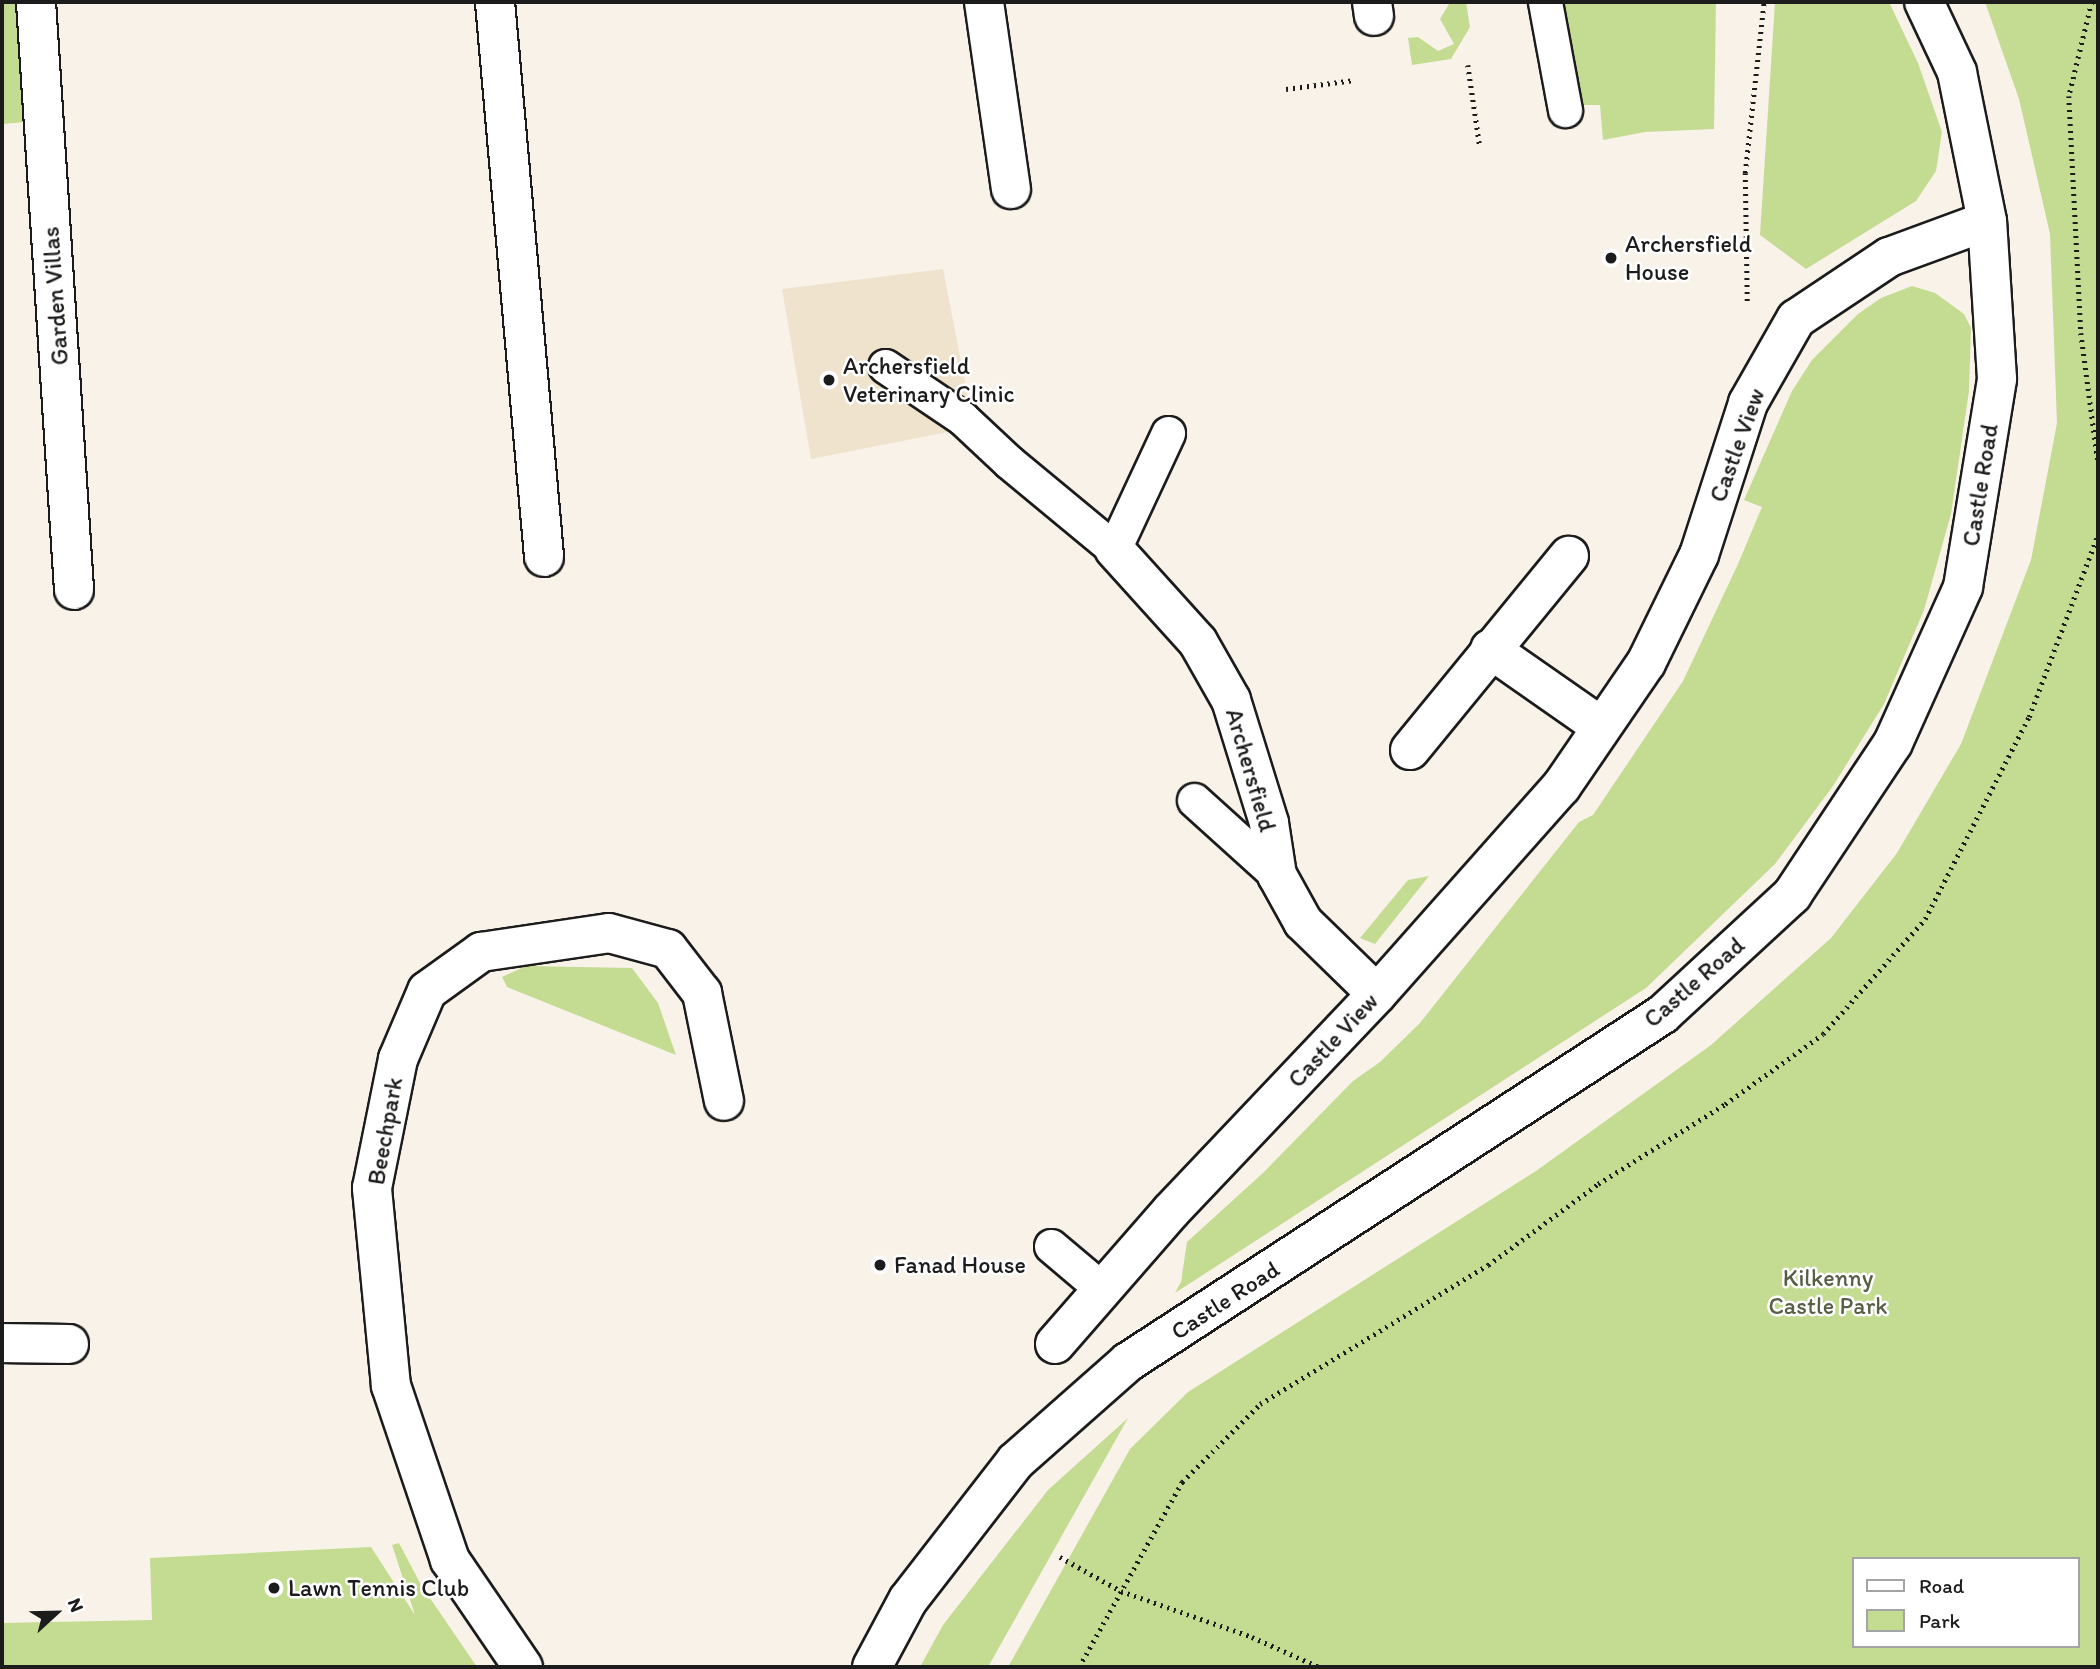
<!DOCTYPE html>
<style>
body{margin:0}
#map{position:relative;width:2100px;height:1669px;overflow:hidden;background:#f8f2e9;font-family:Itim,sans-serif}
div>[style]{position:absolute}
.built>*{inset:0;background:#f0e3ce}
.green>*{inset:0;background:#c4dc92}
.path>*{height:4.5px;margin-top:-2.25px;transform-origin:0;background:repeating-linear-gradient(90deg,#1c1c1c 0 2px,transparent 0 7px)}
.roads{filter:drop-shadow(2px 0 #1c1c1c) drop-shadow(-2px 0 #1c1c1c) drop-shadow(0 2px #1c1c1c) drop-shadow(0 -2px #1c1c1c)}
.lane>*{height:33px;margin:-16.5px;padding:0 16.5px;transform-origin:16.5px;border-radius:16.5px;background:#fff}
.street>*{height:38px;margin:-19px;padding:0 19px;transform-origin:19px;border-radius:19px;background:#fff}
.secondary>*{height:38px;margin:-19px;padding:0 19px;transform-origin:19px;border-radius:19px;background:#fff}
.dots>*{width:19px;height:19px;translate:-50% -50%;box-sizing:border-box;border:4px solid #fff;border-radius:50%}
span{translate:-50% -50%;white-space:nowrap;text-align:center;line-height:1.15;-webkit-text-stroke:5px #fff;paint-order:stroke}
.poi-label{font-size:24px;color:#1c1c1c}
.left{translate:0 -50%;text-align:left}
.street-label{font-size:24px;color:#1c1c1c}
.park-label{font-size:24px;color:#575f45}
.frame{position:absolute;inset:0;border:4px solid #1c1c1c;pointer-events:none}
.legend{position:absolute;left:1852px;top:1557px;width:228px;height:91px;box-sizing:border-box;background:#fff;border:2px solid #a4a4a4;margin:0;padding:9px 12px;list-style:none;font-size:21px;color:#1c1c1c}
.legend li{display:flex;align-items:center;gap:14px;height:35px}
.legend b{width:35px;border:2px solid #a4a4a4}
.north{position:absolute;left:21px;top:1578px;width:70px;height:70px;-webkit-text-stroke:5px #fff;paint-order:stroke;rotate:68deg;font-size:19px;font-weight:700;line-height:28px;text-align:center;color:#1c1c1c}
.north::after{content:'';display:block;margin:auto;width:24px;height:32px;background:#1c1c1c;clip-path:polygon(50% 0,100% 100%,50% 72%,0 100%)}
</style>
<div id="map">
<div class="built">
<i style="clip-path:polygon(943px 269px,968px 397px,953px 431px,811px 459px,782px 289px)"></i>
</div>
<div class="green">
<i style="clip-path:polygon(2px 2px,19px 2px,26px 122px,2px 124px)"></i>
<i style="clip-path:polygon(1447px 2px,1466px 2px,1470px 27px,1451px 59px,1412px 65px,1408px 38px,1418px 37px,1438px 51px,1454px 44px,1440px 19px,1449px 4px)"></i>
<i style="clip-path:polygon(1557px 2px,1716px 2px,1714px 129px,1645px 132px,1603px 140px,1600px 105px,1571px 105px)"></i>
<i style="clip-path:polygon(1775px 2px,1889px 2px,1918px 63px,1942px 132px,1936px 171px,1916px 201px,1806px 269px,1760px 235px)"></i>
<i style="clip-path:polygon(evenodd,1985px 2px,2098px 2px,2098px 1667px,1008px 1667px,1130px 1449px,1188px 1392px,1536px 1171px,1711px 1045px,1831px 938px,1897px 853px,1961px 744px,2031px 560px,2057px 423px,2050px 234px,2019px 99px,1985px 2px,1853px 1559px,2077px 1559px,2077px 1646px,1853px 1646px,1853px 1559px)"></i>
<i style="clip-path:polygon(1912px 286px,1935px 293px,1964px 314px,1971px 328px,1969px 391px,1951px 514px,1924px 610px,1884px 704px,1833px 786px,1775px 864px,1646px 988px,1175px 1293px,1181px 1282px,1187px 1242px,1264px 1172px,1353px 1081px,1380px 1062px,1420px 1023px,1579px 822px,1593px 815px,1683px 681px,1738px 564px,1762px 507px,1744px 500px,1792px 391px,1812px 360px,1858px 314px,1881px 298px)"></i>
<i style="clip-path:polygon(1429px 876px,1375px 944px,1360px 938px,1408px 880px)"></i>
<i style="clip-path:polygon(526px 966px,632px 968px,658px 1003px,676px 1055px,507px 987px,502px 977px)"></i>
<i style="clip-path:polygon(1128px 1418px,988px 1667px,920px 1667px,943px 1625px,1048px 1490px)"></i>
<i style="clip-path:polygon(399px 1543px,421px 1585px,477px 1667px,2px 1667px,2px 1623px,152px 1620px,150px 1558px,371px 1547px,415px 1615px,392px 1545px)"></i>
</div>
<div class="path">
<i style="left:2092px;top:2px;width:97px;rotate:103.7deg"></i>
<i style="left:2069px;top:96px;width:237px;rotate:87.1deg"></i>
<i style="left:2081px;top:333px;width:131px;rotate:82.5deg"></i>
<i style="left:1468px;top:65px;width:83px;rotate:81.7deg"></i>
<i style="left:1286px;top:89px;width:69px;rotate:-7.5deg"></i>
<i style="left:1747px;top:301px;width:128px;rotate:-90.9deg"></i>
<i style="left:1745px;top:173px;width:172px;rotate:-83.7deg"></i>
<i style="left:1060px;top:1557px;width:70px;rotate:29.1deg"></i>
<i style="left:1121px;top:1591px;width:139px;rotate:19.3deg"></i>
<i style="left:1252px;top:1637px;width:73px;rotate:24.1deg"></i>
<i style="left:1079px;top:1667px;width:212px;rotate:-60.9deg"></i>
<i style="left:1182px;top:1482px;width:110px;rotate:-45deg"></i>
<i style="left:1260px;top:1404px;width:267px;rotate:-31.4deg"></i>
<i style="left:1488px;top:1265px;width:137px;rotate:-36.4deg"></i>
<i style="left:1598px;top:1184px;width:150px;rotate:-32.2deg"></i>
<i style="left:1725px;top:1104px;width:120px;rotate:-35.5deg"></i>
<i style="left:1823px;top:1034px;width:154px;rotate:-48.4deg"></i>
<i style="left:1925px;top:919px;width:227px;rotate:-62.8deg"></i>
<i style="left:2029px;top:717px;width:196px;rotate:-69.3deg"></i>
</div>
<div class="roads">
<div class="lane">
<i style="left:1545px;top:2px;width:110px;rotate:79.5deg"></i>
<i style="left:885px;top:366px;width:93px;rotate:34deg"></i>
<i style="left:962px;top:418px;width:64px;rotate:43.1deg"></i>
<i style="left:1009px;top:462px;width:136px;rotate:39.6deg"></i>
<i style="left:1114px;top:549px;width:128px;rotate:-65deg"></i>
<i style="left:1194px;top:800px;width:112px;rotate:42.1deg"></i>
<i style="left:1051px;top:1246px;width:68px;rotate:40.2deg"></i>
</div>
<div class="street">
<i style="left:36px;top:2px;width:589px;rotate:86.3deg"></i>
<i style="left:495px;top:2px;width:557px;rotate:84.95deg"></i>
<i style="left:984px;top:2px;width:189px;rotate:81.8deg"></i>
<i style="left:1372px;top:2px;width:14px;rotate:82deg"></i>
<i style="left:1114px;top:549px;width:125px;rotate:47.9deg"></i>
<i style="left:1198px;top:642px;width:67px;rotate:60.4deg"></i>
<i style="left:1231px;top:700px;width:129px;rotate:72.8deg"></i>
<i style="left:1269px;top:823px;width:53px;rotate:81.3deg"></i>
<i style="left:1277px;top:875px;width:54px;rotate:61deg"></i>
<i style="left:1303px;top:922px;width:103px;rotate:44.2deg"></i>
<i style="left:1490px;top:649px;width:136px;rotate:34.9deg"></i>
<i style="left:1410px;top:750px;width:251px;rotate:-50.7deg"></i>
<i style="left:2px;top:1343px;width:67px;rotate:0.9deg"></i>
<i style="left:1055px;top:1344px;width:176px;rotate:-48.9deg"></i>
<i style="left:1171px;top:1211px;width:299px;rotate:-46.5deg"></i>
<i style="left:1377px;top:994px;width:277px;rotate:-48.4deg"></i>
<i style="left:1561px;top:787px;width:150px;rotate:-55.6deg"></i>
<i style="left:1646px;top:663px;width:120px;rotate:-63.9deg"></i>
<i style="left:1699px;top:555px;width:160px;rotate:-72.1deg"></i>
<i style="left:1748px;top:403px;width:97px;rotate:-60.3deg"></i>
<i style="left:1796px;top:319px;width:112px;rotate:-33.7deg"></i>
<i style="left:1889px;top:257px;width:104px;rotate:-20.2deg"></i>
<i style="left:523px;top:1667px;width:130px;rotate:-124.3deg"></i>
<i style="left:450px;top:1560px;width:184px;rotate:-108.7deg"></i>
<i style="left:391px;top:1386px;width:199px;rotate:-95.5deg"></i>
<i style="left:372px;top:1188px;width:132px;rotate:-78.6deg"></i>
<i style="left:398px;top:1059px;width:74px;rotate:-66.9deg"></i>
<i style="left:427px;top:991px;width:67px;rotate:-35.8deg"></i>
<i style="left:481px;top:952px;width:129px;rotate:-8.4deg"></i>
<i style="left:609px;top:933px;width:61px;rotate:15.2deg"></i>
<i style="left:668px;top:949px;width:56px;rotate:52.3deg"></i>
<i style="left:702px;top:993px;width:110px;rotate:78.5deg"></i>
</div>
<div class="secondary">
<i style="left:872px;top:1667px;width:76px;rotate:-61.8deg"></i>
<i style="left:908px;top:1600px;width:176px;rotate:-52.2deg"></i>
<i style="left:1016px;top:1461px;width:149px;rotate:-41.5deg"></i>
<i style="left:1128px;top:1362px;width:638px;rotate:-33.04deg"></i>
<i style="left:1663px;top:1014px;width:176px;rotate:-42.7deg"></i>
<i style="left:1792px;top:895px;width:182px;rotate:-56.4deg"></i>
<i style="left:1893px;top:743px;width:171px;rotate:-65.8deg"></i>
<i style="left:1963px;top:587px;width:211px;rotate:-80.7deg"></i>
<i style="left:1997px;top:379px;width:158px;rotate:-93.6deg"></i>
<i style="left:1987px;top:221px;width:152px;rotate:-101.4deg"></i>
<i style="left:1957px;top:72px;width:77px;rotate:-115.2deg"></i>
</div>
</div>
<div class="dots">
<i style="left:1611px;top:258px;background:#1c1c1c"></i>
<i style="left:829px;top:380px;background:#1c1c1c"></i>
<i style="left:880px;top:1265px;background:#1c1c1c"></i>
<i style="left:274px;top:1588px;background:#1c1c1c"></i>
</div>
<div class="poi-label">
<span class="left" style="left:1625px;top:258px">Archersfield<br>House</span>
<span class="left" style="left:843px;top:380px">Archersfield<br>Veterinary Clinic</span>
<span class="left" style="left:894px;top:1265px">Fanad House</span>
<span class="left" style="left:288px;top:1588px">Lawn Tennis Club</span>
</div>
<div class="street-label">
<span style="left:55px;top:296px;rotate:-94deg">Garden Villas</span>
<span style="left:1737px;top:445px;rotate:-70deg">Castle View</span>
<span style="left:1980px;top:485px;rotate:-81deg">Castle Road</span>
<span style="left:1251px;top:770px;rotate:74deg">Archersfield</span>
<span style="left:1694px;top:982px;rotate:-41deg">Castle Road</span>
<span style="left:1333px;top:1040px;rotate:-47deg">Castle View</span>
<span style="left:385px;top:1131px;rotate:-80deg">Beechpark</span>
<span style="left:1225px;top:1300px;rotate:-33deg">Castle Road</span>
</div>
<div class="park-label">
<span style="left:1828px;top:1292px">Kilkenny<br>Castle Park</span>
</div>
<div class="frame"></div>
<ul class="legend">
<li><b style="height:9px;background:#fff"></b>Road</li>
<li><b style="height:19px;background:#c4dc92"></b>Park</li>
</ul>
<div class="north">N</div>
</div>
